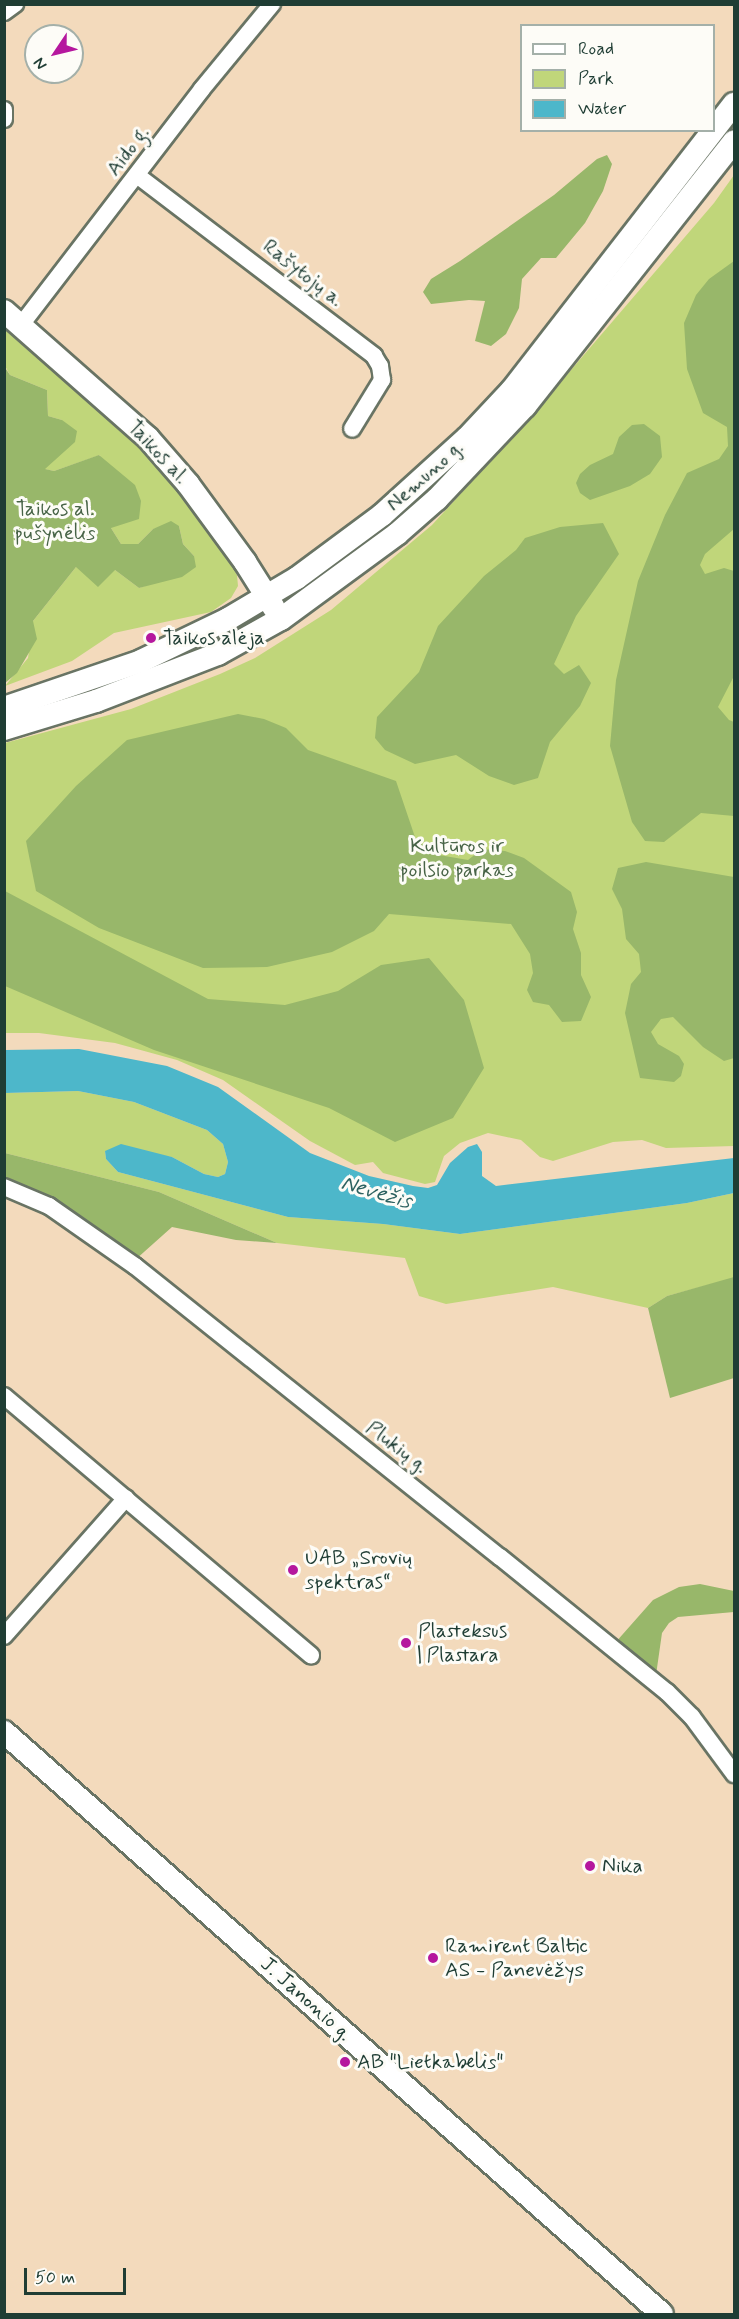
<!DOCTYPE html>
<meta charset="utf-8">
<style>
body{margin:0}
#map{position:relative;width:739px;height:2319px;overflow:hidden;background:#f3dabc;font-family:Mynerve,sans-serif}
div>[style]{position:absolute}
.green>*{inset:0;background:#c0d67a}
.forest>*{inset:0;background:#98b76a}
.water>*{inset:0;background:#4db7ca}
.roads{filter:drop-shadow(2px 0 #697464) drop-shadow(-2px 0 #697464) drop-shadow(0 2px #697464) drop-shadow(0 -2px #697464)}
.minor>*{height:16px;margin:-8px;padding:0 8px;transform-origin:8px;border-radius:8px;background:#fff}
.secondary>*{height:22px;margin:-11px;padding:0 11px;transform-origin:11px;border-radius:11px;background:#fff}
.dots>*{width:16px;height:16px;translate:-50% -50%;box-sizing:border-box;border:3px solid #fdfcf7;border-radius:50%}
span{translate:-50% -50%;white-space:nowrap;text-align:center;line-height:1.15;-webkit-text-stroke:6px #fdfcf7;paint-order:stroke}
.street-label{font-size:21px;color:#1f3d34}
.park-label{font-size:21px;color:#476346}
.poi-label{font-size:21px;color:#1f3d34}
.left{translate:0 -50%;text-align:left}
.water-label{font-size:22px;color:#2d6261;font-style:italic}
.frame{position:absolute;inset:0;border:6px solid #1f3d34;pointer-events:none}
.legend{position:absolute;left:520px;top:24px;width:195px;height:108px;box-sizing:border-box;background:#fdfcf7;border:2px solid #a4b0a9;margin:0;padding:8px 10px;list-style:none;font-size:18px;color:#1f3d34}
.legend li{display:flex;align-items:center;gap:12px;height:30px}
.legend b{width:30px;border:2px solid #a4b0a9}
.north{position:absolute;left:24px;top:24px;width:60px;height:60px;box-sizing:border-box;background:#fdfcf7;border:2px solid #a4b0a9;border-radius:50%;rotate:235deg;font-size:16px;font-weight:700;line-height:24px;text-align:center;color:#1f3d34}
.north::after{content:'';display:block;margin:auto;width:21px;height:27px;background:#b5179e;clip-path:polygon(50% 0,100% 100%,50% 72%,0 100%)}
.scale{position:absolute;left:24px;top:2268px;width:102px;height:27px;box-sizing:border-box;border:3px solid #1f3d34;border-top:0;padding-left:8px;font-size:18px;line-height:21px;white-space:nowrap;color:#1f3d34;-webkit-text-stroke:4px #fdfcf7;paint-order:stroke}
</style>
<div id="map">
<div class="green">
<i style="clip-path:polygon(734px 175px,734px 1146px,666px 1148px,642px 1140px,613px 1142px,553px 1161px,540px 1157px,521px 1140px,488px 1133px,460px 1143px,444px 1156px,435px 1182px,425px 1184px,383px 1173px,373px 1162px,355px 1165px,310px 1141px,223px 1080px,177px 1060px,115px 1043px,39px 1033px,5px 1033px,5px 743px,131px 709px,220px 674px,255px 658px,331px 610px,432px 525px,529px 419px,714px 203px)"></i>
<i style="clip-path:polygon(5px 326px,122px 427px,178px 489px,231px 562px,237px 575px,238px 586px,231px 598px,211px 612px,114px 633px,72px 661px,5px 686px,28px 658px,33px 621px,76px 567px,115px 570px,139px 588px,160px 581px,194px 556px,183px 544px,179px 526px,153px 529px,138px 544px,121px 544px,111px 528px,100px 455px,54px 471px,44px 469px,56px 458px,62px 420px,48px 416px,47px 390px,10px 375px,5px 366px)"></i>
<i style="clip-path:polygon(256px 615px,259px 615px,259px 619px,119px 683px,5px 721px)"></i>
<i style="clip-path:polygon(78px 1091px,134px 1102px,207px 1130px,223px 1144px,228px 1162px,225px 1174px,218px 1177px,204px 1174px,172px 1157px,105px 1151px,106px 1159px,118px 1172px,288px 1217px,383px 1224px,460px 1234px,687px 1203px,734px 1193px,734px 1278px,667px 1296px,648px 1308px,553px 1287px,446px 1304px,419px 1296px,405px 1258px,277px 1243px,159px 1192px,5px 1153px,5px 1093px)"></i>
</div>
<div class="forest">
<i style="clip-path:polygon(607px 155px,612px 164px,603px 191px,585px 223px,556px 258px,541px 258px,522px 279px,519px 308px,506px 334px,491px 346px,475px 341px,485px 301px,469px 300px,431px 304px,423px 292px,431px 279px,460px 261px,554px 195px,597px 159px)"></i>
<i style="clip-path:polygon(734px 261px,734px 529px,705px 554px,700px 565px,705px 574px,724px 568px,734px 571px,734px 676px,718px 707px,729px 720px,734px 722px,734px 816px,701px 813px,664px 842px,645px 841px,632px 822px,610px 746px,616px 680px,638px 581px,665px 515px,687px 473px,719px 459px,728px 446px,727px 427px,703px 413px,687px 369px,684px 323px,696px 295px,709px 279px)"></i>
<i style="clip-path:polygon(4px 366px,10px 375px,47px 390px,48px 416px,62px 420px,77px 431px,75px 442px,45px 469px,54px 471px,99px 455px,135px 485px,141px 501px,139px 519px,111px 528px,121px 544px,138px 544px,153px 529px,171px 521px,179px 526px,183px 544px,194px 556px,196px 567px,182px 577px,139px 588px,115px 570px,98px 587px,76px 567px,33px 621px,37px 639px,17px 673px,5px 683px)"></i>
<i style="clip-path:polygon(644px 424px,660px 436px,662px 457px,650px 474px,630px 486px,590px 500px,580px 493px,576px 483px,580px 474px,590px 465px,613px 454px,619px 437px,632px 425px)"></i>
<i style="clip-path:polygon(603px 523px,619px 554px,576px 616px,554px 664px,564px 674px,579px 665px,591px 683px,580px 706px,550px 742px,538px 778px,514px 785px,489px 776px,456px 755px,415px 764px,385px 750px,375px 738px,377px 717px,419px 672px,438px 626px,484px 576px,516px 550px,525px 538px,560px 527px)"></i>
<i style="clip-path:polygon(238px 714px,264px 719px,286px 728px,308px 750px,396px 781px,416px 840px,439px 855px,468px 860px,482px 849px,505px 851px,524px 858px,571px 892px,577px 912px,573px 929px,581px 953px,581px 975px,591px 997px,581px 1021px,562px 1022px,549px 1005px,533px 1002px,527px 990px,533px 973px,530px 954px,511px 924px,389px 914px,374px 931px,332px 952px,267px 967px,203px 968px,99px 928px,36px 891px,26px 841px,76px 786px,127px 740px)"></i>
<i style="clip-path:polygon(646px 862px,734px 877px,734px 1058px,724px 1061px,703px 1047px,673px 1017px,661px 1019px,651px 1032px,658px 1044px,679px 1056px,684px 1064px,681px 1076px,674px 1082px,640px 1078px,625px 1013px,631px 984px,641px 972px,639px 954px,626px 939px,622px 909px,612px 889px,618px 868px)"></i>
<i style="clip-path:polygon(5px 891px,208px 999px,285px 1005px,338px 991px,381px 965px,429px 958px,464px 1000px,484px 1068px,453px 1118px,395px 1142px,329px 1108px,154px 1050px,5px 986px)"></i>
<i style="clip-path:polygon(5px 1153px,159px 1192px,277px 1243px,236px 1240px,172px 1227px,135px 1260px,5px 1182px)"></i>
<i style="clip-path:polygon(734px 1277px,734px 1378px,670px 1398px,648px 1308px,667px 1296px)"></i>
<i style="clip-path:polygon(700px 1584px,734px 1591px,734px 1612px,678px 1617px,669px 1623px,662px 1633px,656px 1675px,615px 1643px,653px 1600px,679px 1587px)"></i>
</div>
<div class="water">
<i style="clip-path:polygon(79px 1049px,167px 1066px,218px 1087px,310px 1153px,369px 1176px,413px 1186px,428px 1188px,437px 1185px,450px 1163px,468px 1147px,477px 1144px,482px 1152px,482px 1176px,496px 1186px,734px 1158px,734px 1193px,687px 1203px,460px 1234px,383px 1224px,288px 1217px,118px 1172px,106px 1159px,105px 1151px,121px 1144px,172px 1157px,204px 1174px,218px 1177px,225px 1174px,228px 1162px,223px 1144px,207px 1130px,134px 1102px,78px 1091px,5px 1093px,5px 1050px)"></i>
</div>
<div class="roads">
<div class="minor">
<i style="left:4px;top:12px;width:14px;rotate:-36deg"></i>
<i style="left:4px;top:110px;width:9px;rotate:90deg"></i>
<i style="left:138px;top:176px;width:297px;rotate:37.3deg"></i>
<i style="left:374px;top:356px;width:12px;rotate:59deg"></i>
<i style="left:380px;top:366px;width:14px;rotate:82deg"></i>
<i style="left:382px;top:380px;width:57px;rotate:121.5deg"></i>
<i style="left:21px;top:325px;width:297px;rotate:-52.5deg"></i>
<i style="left:202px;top:89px;width:110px;rotate:-50.5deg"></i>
<i style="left:4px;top:1187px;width:49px;rotate:22.9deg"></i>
<i style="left:49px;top:1206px;width:105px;rotate:34.9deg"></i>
<i style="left:135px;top:1266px;width:467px;rotate:38.6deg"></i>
<i style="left:500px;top:1557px;width:215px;rotate:39deg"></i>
<i style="left:667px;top:1692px;width:35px;rotate:45deg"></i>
<i style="left:692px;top:1717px;width:71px;rotate:53.6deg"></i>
<i style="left:4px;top:1396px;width:402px;rotate:40.2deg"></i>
<i style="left:4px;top:1636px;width:184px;rotate:-48.5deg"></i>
</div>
<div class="secondary">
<i style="left:4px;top:311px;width:192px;rotate:41.4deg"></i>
<i style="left:148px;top:438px;width:61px;rotate:49deg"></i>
<i style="left:188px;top:484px;width:97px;rotate:53.8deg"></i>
<i style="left:245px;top:562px;width:54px;rotate:57.8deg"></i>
<i style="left:4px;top:708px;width:145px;rotate:-18.9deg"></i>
<i style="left:141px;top:661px;width:97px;rotate:-25.8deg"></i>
<i style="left:228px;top:619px;width:80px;rotate:-30.7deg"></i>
<i style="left:297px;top:578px;width:106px;rotate:-36.5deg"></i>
<i style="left:382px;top:515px;width:115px;rotate:-42.2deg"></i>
<i style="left:467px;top:438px;width:66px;rotate:-46.8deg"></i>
<i style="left:512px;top:390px;width:362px;rotate:-52.2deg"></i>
<i style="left:4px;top:729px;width:96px;rotate:-16.9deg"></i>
<i style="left:96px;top:701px;width:131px;rotate:-21.1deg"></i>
<i style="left:218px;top:654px;width:72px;rotate:-29.1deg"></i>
<i style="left:281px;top:619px;width:144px;rotate:-36.2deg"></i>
<i style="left:397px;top:534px;width:53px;rotate:-41.2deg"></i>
<i style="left:437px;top:499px;width:128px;rotate:-46.6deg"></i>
<i style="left:525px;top:406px;width:337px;rotate:-51.7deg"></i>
<i style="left:4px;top:1732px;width:878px;rotate:41.49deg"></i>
</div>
</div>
<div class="dots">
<i style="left:151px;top:638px;background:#b5179e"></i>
<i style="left:293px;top:1570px;background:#b5179e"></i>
<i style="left:406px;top:1643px;background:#b5179e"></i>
<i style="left:590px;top:1866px;background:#b5179e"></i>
<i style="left:433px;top:1958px;background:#b5179e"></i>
<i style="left:345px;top:2062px;background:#b5179e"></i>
</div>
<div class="street-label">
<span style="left:128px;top:151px;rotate:-53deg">Aido g.</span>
<span style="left:303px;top:273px;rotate:38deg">Rašytojų a.</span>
<span style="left:158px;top:452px;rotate:47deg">Taikos al.</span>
<span style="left:425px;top:476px;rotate:-42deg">Nemuno g.</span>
<span style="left:397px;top:1447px;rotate:38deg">Plukių g.</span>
<span style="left:306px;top:1999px;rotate:42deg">J. Janonio g.</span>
</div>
<div class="park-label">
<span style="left:55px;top:521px">Taikos al.<br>pušynėlis</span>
<span style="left:457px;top:858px">Kultūros ir<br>poilsio parkas</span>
</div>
<div class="poi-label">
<span class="left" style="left:163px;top:638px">Taikos alėja</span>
<span class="left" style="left:305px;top:1570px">UAB „Srovių<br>spektras“</span>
<span class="left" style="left:418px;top:1643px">Plasteksus<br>| Plastara</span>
<span class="left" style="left:602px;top:1866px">Nika</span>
<span class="left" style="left:445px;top:1958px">Ramirent Baltic<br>AS - Panevėžys</span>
<span class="left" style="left:357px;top:2062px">AB "Lietkabelis"</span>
</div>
<div class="water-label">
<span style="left:376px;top:1193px;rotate:16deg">Nevėžis</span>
</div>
<div class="frame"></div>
<ul class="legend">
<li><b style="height:8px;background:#fff"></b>Road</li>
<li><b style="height:16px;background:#c0d67a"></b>Park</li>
<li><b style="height:16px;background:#4db7ca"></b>Water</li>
</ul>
<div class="north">N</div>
<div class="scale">50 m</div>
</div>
